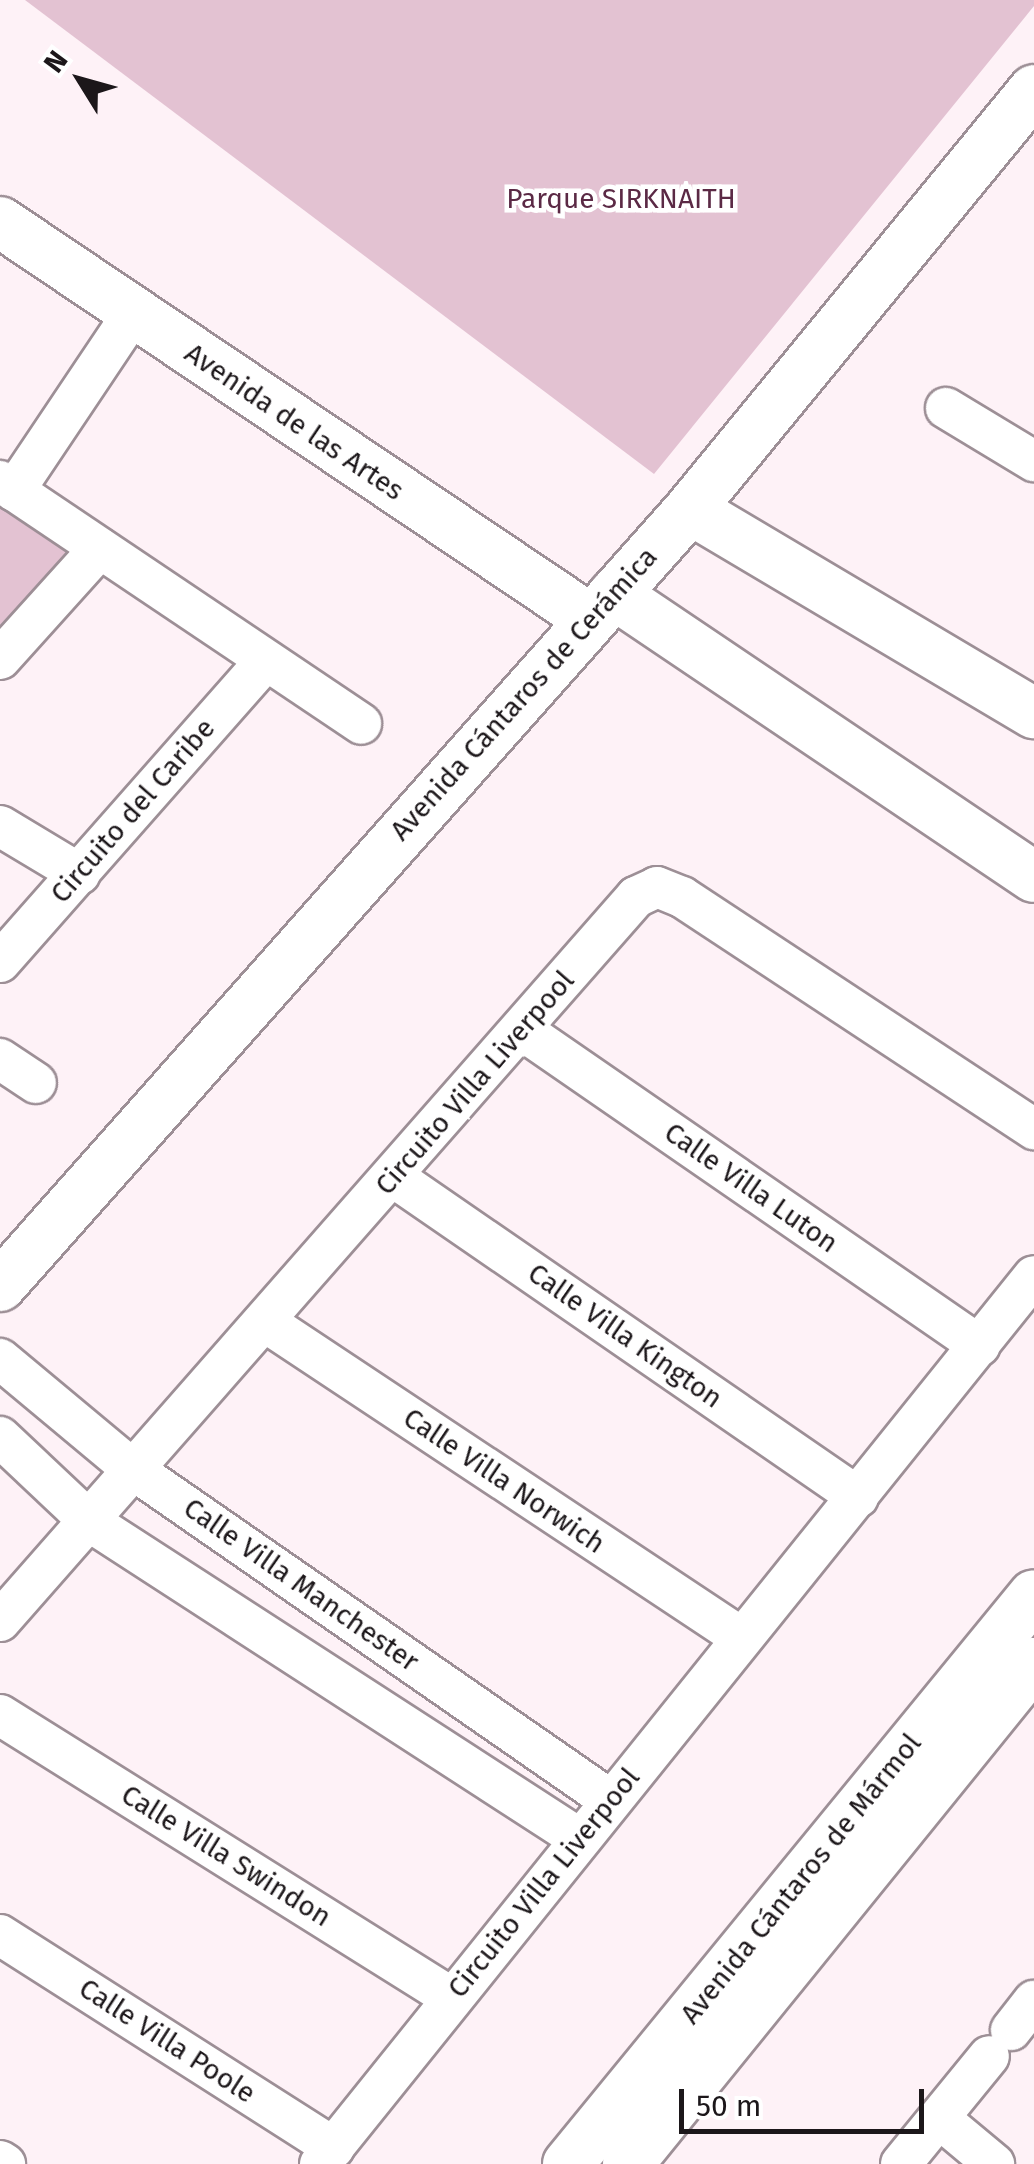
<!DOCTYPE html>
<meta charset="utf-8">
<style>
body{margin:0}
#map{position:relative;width:1034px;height:2164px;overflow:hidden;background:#fef2f7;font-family:"Fira Sans",sans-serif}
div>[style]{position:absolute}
.green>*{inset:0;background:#e3c2d2}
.roads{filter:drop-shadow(2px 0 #9d8f96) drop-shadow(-2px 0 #9d8f96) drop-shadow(0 2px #9d8f96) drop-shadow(0 -2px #9d8f96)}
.minor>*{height:40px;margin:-20px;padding:0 20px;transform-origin:20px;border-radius:20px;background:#fff}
.tertiary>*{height:50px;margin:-25px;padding:0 25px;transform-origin:25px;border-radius:25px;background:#fff}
span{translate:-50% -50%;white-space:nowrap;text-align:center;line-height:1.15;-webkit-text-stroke:9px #fff;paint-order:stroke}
.park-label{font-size:28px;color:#5b2945}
.street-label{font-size:28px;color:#1c171a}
.north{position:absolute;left:30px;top:30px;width:100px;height:100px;-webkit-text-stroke:8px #fff;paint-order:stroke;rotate:307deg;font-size:28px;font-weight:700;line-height:40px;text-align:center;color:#1c171a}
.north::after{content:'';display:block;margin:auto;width:35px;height:45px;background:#1c171a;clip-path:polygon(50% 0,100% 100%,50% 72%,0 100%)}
.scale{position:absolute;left:679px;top:2089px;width:245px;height:45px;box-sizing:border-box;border:5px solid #1c171a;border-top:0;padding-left:12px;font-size:30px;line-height:35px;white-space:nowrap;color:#1c171a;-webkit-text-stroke:8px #fff;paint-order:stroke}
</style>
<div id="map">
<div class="green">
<i style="clip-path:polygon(25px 0,1034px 0,1034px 6px,654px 474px)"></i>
<i style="clip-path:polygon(0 499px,71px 548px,0 630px)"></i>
</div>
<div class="roads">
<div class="minor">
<i style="left:946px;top:408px;width:103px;rotate:31.1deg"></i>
<i style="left:0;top:481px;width:435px;rotate:33.9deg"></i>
<i style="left:14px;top:491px;width:216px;rotate:-56.2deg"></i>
<i style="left:0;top:659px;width:149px;rotate:-48deg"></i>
<i style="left:0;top:826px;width:93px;rotate:31deg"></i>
<i style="left:0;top:962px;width:402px;rotate:-48.6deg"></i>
<i style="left:522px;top:1030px;width:556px;rotate:34.6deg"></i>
<i style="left:0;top:1059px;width:43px;rotate:33.7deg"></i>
<i style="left:392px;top:1176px;width:566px;rotate:34.56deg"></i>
<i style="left:267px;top:1323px;width:570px;rotate:33.55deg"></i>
<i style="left:0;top:1359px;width:170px;rotate:39.8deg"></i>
<i style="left:131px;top:1468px;width:583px;rotate:34.73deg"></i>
<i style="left:0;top:1437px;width:122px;rotate:43.3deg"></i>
<i style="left:89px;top:1521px;width:585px;rotate:32.93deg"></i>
<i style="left:0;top:1621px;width:964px;rotate:-48.7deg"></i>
<i style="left:636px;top:897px;width:23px;rotate:-25deg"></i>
<i style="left:657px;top:887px;width:27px;rotate:22deg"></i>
<i style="left:682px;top:897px;width:422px;rotate:33.4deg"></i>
<i style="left:0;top:1715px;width:533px;rotate:32.05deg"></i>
<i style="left:0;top:1935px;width:396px;rotate:32.5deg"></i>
<i style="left:1011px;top:2030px;width:37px;rotate:-52deg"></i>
<i style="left:939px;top:2118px;width:72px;rotate:39.9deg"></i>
<i style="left:0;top:2161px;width:6px;rotate:31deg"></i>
<i style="left:320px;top:2164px;width:1139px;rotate:-51.2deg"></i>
<i style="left:901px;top:2164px;width:139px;rotate:-50.8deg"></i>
</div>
<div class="tertiary">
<i style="left:0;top:222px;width:711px;rotate:33.94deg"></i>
<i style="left:690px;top:509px;width:400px;rotate:30.7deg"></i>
<i style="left:614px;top:594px;width:506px;rotate:33.97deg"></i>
<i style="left:0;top:1286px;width:1039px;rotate:-48.39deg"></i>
<i style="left:690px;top:509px;width:542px;rotate:-50.61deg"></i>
<i style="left:568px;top:2164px;width:735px;rotate:-50.68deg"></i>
<i style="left:628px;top:2164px;width:645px;rotate:-50.98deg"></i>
</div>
</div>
<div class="park-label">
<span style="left:621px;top:199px">Parque SIRKNAITH</span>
</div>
<div class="street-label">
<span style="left:294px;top:422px;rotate:34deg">Avenida de las Artes</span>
<span style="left:524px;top:694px;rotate:-48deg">Avenida Cántaros de Cerámica</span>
<span style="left:133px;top:811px;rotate:-49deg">Circuito del Caribe</span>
<span style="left:475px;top:1083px;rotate:-49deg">Circuito Villa Liverpool</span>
<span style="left:751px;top:1188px;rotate:35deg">Calle Villa Luton</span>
<span style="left:625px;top:1336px;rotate:35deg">Calle Villa Kington</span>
<span style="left:504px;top:1481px;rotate:34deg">Calle Villa Norwich</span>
<span style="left:301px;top:1585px;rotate:35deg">Calle Villa Manchester</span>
<span style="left:226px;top:1856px;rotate:32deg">Calle Villa Swindon</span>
<span style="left:801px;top:1879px;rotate:-51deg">Avenida Cántaros de Mármol</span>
<span style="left:544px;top:1883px;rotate:-51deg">Circuito Villa Liverpool</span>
<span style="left:167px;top:2041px;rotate:33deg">Calle Villa Poole</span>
</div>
<div class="north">N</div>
<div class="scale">50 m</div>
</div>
